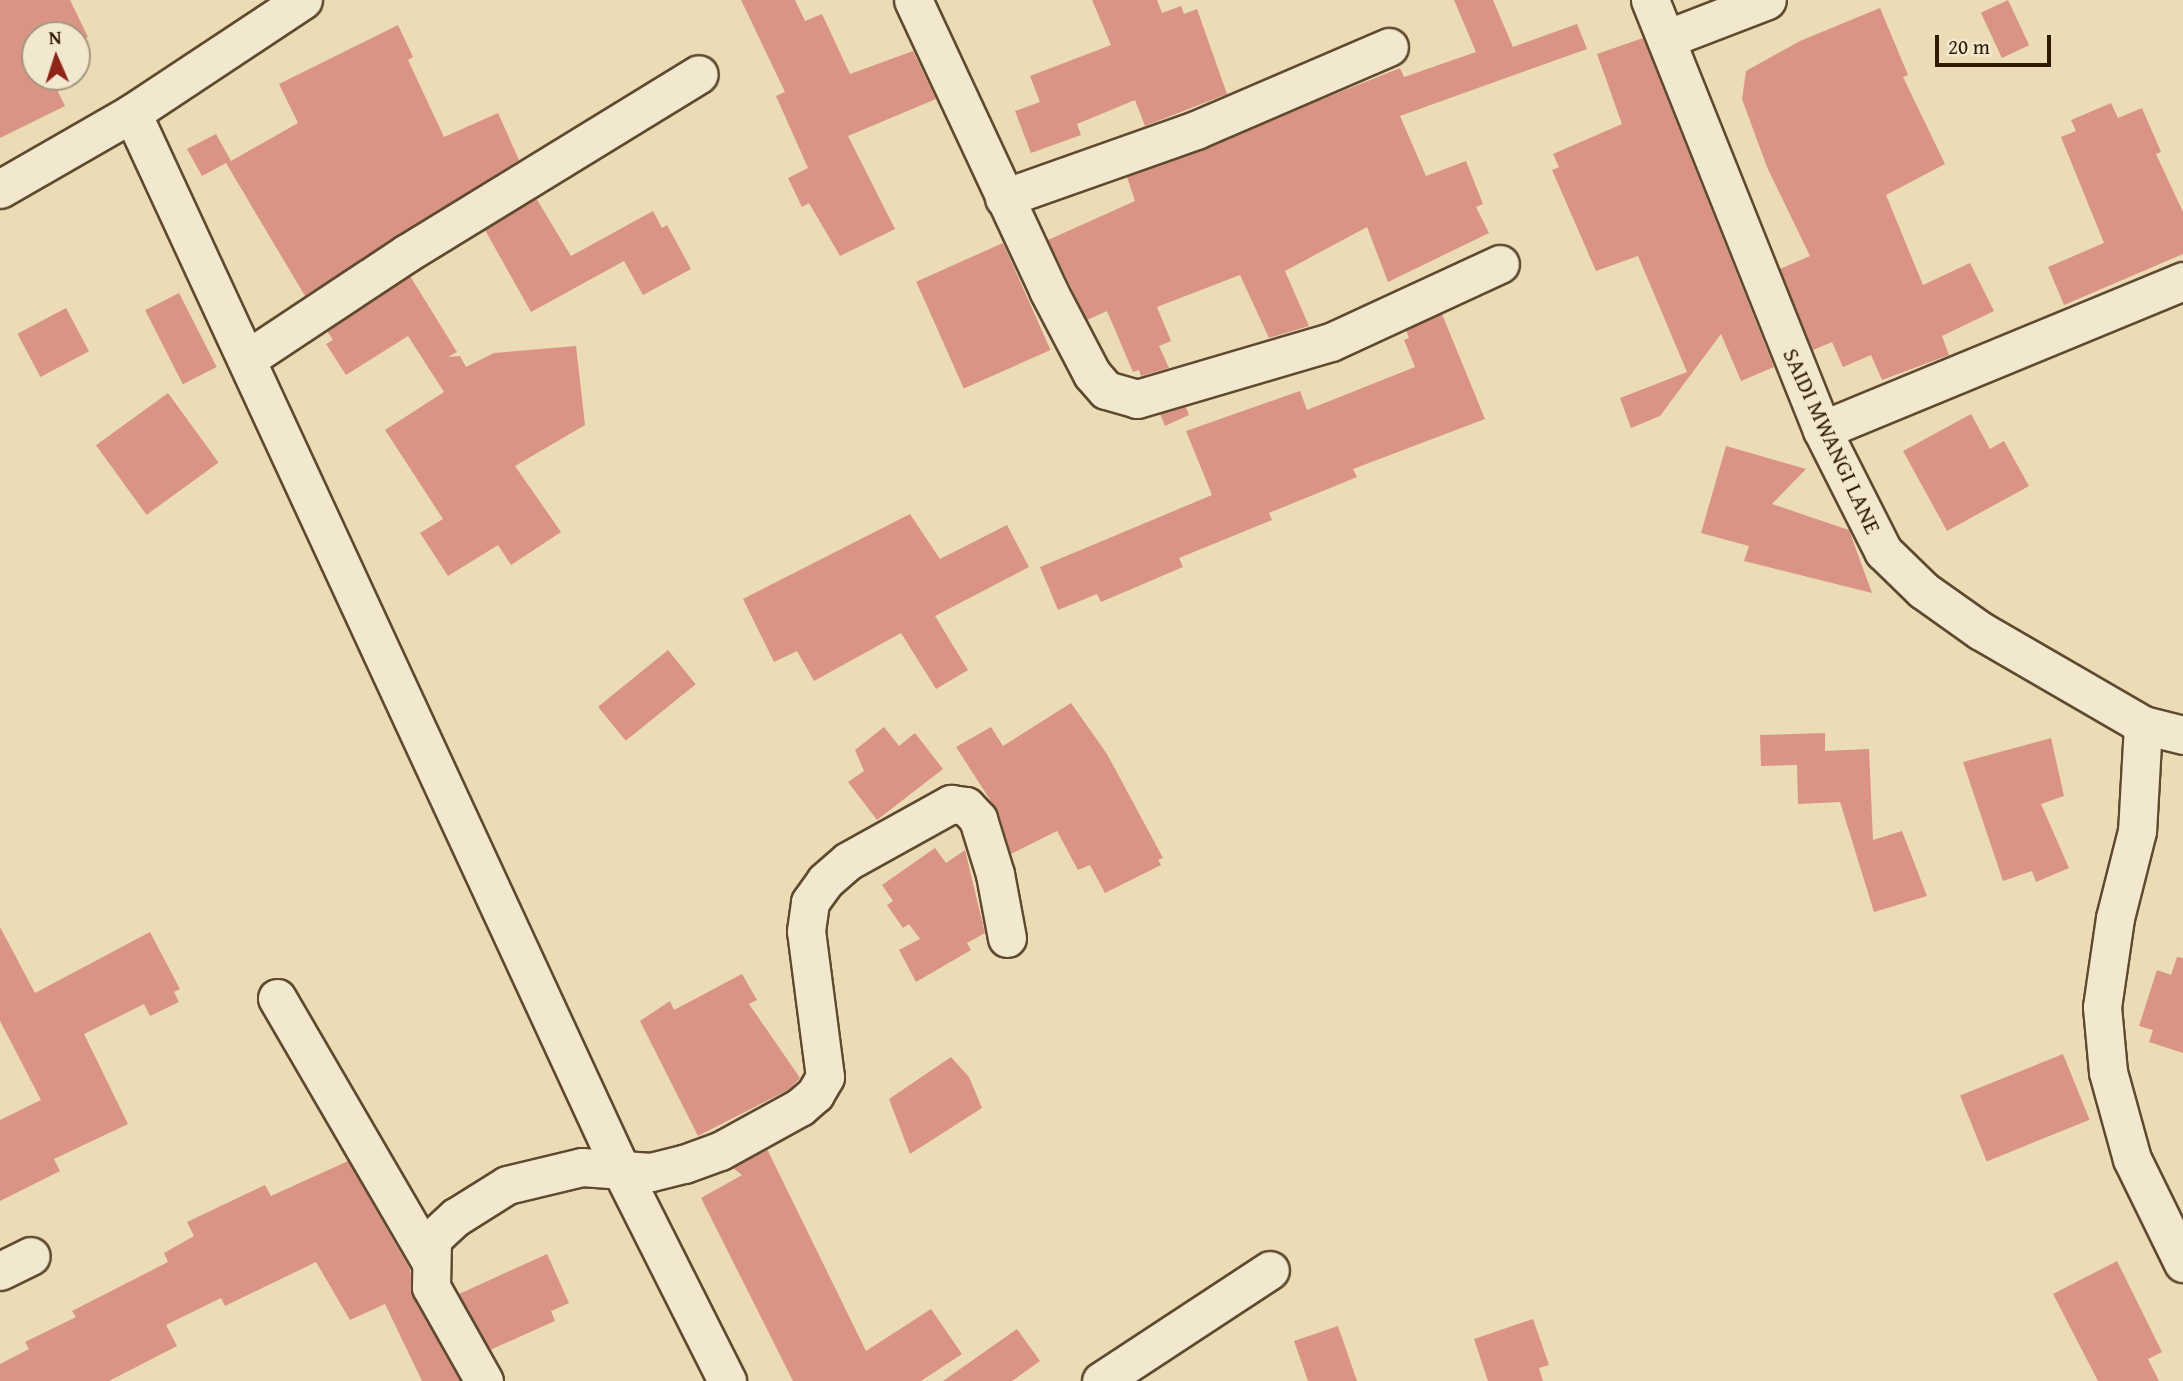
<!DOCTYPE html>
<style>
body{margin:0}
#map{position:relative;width:2183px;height:1381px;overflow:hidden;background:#ebdcb5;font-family:"Gentium Book Plus",serif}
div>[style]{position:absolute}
.building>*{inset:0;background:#da9486;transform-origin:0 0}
.roads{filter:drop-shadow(2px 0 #5f4a2f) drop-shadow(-2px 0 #5f4a2f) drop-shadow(0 2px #5f4a2f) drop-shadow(0 -2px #5f4a2f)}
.street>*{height:37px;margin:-18.5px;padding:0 18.5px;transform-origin:18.5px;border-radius:18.5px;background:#f2e8cf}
span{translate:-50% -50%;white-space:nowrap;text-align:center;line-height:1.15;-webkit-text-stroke:7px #f2e8cf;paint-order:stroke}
.street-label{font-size:23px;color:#301a02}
.north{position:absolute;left:21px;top:21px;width:70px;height:70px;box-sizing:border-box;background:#f2e8cf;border:2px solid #a4967d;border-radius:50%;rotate:357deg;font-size:19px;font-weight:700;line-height:28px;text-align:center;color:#301a02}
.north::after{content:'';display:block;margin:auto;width:24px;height:32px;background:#8f2418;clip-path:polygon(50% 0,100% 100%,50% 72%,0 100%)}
.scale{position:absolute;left:1935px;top:35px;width:116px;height:32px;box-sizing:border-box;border:4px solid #301a02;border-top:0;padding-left:9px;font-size:21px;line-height:24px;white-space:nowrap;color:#301a02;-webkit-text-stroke:5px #f2e8cf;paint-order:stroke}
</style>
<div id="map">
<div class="building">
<i style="clip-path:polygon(0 0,70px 0,88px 37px,77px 43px,77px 35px,35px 35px,35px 77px,51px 77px,65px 106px,0 138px)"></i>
<i style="clip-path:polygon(741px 0,795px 0,805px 21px,822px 14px,850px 74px,913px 51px,936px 99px,848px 136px,895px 229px,840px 256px,809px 203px,802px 207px,788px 178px,808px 168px,776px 96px,785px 92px)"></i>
<i style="clip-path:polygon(1092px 0,1157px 0,1162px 13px,1181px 6px,1184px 14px,1197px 9px,1227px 94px,1145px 126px,1135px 100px,1077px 124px,1081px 135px,1031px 153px,1015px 111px,1040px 102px,1030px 76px,1111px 45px)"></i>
<i style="clip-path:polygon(1454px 0,1493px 0,1513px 47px,1577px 24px,1587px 49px,1400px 116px,1426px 176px,1466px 161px,1483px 204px,1476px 207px,1489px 233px,1388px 282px,1367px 227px,1285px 271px,1309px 326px,1269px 338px,1240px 275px,1157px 307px,1171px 341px,1159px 346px,1169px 368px,1141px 376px,1139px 370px,1133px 372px,1107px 311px,1087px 320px,1048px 240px,1135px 201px,1127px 177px,1400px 68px,1404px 77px,1476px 52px)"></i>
<i style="left:2008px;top:0;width:50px;height:30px;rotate:65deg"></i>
<i style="clip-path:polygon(1880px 8px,1908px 75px,1903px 77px,1945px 164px,1886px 195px,1923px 285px,1970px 263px,1994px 311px,1942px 336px,1949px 355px,1882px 380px,1871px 355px,1843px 367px,1832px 342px,1813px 350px,1780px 269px,1810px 256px,1767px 167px,1742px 99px,1746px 71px,1800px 41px)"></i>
<i style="clip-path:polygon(398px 25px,413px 57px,408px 60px,444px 137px,498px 113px,519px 160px,305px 296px,226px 163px,202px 176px,187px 149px,216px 134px,231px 161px,298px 123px,279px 84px)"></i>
<i style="clip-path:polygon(1643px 38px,1774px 367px,1741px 381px,1721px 334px,1660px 416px,1631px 428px,1620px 398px,1687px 372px,1638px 256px,1596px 271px,1552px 170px,1559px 167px,1553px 154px,1622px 124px,1597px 54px)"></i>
<i style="clip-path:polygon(2111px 103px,2118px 118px,2142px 108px,2161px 152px,2156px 154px,2183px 212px,2183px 254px,2064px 305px,2048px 267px,2104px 243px,2061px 137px,2076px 131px,2071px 120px)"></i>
<i style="clip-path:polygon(536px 198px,571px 256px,653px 211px,662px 228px,667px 225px,691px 269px,643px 295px,624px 261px,531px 312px,485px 230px)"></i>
<i style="left:1003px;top:243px;width:117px;height:95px;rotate:66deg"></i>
<i style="clip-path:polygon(410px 276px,457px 352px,448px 357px,460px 356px,466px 367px,494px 353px,576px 346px,585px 425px,515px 466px,561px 532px,511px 565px,498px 545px,448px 576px,420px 533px,443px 519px,385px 430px,444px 392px,408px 336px,346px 375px,326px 344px,333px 340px,327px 331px)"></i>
<i style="left:179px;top:293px;width:83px;height:38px;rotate:63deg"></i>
<i style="left:66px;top:308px;width:49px;height:55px;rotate:62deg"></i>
<i style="clip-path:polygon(1442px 314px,1485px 419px,1353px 469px,1357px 477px,1269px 513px,1272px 520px,1179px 558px,1183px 567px,1101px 602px,1097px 594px,1058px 610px,1040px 567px,1212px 495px,1186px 431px,1300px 391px,1307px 410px,1415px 367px,1404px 340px,1409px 338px,1406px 330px)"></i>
<i style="left:168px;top:393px;width:86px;height:89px;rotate:54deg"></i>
<i style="clip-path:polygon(1186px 407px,1189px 415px,1165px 426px,1160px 414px)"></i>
<i style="clip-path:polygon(1971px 414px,1990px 449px,2004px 441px,2029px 486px,1947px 531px,1903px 451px)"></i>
<i style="clip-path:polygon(1726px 446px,1806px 469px,1772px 504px,1849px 530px,1872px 593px,1744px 561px,1749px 546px,1701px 533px)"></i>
<i style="clip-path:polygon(910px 514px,940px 559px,1007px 525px,1029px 567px,935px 616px,968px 670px,936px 689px,901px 633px,814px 681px,797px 651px,774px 662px,743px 599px)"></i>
<i style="left:668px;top:650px;width:44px;height:90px;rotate:51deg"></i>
<i style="clip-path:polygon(1071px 703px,1107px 754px,1163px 858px,1158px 860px,1161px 865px,1105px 893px,1090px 865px,1078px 870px,1057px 831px,1011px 854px,998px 812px,956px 747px,991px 727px,1003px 746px)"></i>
<i style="clip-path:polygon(884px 727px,899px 746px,915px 733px,943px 769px,877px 820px,848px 782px,864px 771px,855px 750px)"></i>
<i style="clip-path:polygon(1825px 733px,1825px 751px,1869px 749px,1873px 840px,1902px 831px,1927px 896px,1874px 912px,1840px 802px,1798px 804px,1797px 765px,1761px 766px,1760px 735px)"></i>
<i style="clip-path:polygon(2051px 738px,2064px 796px,2041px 804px,2069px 868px,2036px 882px,2032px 871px,2003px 881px,1963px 762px)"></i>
<i style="clip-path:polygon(935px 848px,946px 863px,965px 850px,985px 933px,967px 943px,971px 950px,916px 982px,899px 950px,920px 939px,909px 924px,903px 928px,887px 905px,893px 901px,882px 885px)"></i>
<i style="clip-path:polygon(0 927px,35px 993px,150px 932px,180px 989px,174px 992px,179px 1002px,150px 1016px,144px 1004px,84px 1034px,128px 1124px,54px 1159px,60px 1171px,0 1201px,0 1120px,41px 1100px,0 1021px)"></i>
<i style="clip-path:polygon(2177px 957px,2183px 958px,2183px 1053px,2149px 1042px,2153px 1030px,2139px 1026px,2157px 970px,2171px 975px)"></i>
<i style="clip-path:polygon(742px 974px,757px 1000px,749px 1004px,800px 1078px,788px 1090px,698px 1136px,640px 1021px,670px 1001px,674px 1010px)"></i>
<i style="left:2063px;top:1054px;width:71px;height:111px;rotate:68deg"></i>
<i style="clip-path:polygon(951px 1057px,969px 1077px,982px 1108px,910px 1154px,889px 1099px)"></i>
<i style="clip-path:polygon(767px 1149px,866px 1351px,931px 1309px,962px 1354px,921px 1381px,793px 1381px,701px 1198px,742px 1175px,733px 1168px)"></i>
<i style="clip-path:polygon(348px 1161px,410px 1269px,413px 1297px,460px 1381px,422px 1381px,385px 1304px,350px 1320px,316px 1262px,225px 1306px,221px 1298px,166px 1325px,177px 1346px,109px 1381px,0 1381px,0 1364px,29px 1349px,25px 1342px,76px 1317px,72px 1311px,168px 1262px,164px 1253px,194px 1236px,187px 1222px,265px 1185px,271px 1196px)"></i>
<i style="clip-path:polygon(547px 1254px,569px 1303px,551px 1311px,555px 1321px,490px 1350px,459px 1294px)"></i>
<i style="clip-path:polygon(2117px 1261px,2162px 1352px,2148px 1359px,2159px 1381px,2098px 1381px,2053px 1294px)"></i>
<i style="clip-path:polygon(1533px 1319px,1549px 1365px,1539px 1368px,1543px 1381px,1488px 1381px,1474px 1339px)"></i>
<i style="clip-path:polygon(1338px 1326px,1357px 1381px,1308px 1381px,1294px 1341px)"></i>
<i style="clip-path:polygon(1017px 1329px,1040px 1361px,1012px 1381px,943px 1381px)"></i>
</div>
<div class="roads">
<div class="street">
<i style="left:913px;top:0;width:320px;rotate:65deg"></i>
<i style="left:1048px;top:290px;width:95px;rotate:62.4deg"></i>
<i style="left:1092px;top:374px;width:21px;rotate:49deg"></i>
<i style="left:1106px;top:390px;width:32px;rotate:16deg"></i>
<i style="left:1137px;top:399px;width:202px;rotate:-16.4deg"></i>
<i style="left:1331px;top:342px;width:186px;rotate:-24.8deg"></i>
<i style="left:1650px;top:0;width:463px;rotate:68.2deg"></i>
<i style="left:1822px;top:430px;width:136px;rotate:63.2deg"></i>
<i style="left:1883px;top:551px;width:56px;rotate:44.3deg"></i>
<i style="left:1923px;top:590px;width:71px;rotate:35.3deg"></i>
<i style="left:1981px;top:631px;width:187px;rotate:30.1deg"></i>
<i style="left:2143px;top:725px;width:41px;rotate:14deg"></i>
<i style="left:1666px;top:39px;width:108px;rotate:-21.1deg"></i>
<i style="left:132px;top:113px;width:1167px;rotate:65.17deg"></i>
<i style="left:622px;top:1172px;width:234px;rotate:63.3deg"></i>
<i style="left:0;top:189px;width:152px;rotate:-29.9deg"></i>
<i style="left:132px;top:113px;width:205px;rotate:-33.5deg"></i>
<i style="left:1004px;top:198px;width:204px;rotate:-19.5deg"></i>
<i style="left:1196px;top:130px;width:210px;rotate:-23.3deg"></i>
<i style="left:247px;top:359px;width:192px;rotate:-33.5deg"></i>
<i style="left:407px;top:253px;width:342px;rotate:-31.5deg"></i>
<i style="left:1822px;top:430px;width:391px;rotate:-22.4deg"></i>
<i style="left:2143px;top:725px;width:106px;rotate:93.2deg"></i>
<i style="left:2137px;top:831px;width:90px;rotate:104.2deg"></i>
<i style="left:2115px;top:918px;width:90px;rotate:98.3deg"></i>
<i style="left:2102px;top:1007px;width:65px;rotate:84.7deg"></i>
<i style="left:2108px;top:1072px;width:90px;rotate:74.6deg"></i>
<i style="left:2132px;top:1159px;width:116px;rotate:63.9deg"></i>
<i style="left:277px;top:998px;width:302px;rotate:59.8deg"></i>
<i style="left:0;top:1271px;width:34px;rotate:-26deg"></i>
<i style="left:484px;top:1381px;width:108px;rotate:-119.4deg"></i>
<i style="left:431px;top:1287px;width:48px;rotate:-88.8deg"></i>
<i style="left:432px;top:1239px;width:33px;rotate:-43deg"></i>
<i style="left:456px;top:1217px;width:60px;rotate:-32.1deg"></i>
<i style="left:507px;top:1185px;width:77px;rotate:-13.5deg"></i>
<i style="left:582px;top:1167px;width:69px;rotate:4.1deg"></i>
<i style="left:651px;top:1172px;width:34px;rotate:-14deg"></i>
<i style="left:684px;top:1164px;width:38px;rotate:-20deg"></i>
<i style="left:720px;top:1151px;width:91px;rotate:-28.8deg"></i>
<i style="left:800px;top:1107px;width:20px;rotate:-41deg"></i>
<i style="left:815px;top:1094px;width:20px;rotate:-60deg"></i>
<i style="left:825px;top:1077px;width:147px;rotate:-97.4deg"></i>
<i style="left:806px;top:931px;width:29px;rotate:-82deg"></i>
<i style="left:810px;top:902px;width:26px;rotate:-54deg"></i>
<i style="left:825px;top:881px;width:30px;rotate:-41deg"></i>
<i style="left:848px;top:861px;width:118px;rotate:-29deg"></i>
<i style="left:951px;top:804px;width:15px;rotate:8deg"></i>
<i style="left:966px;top:806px;width:18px;rotate:47deg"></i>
<i style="left:978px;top:819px;width:58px;rotate:72.8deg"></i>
<i style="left:995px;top:874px;width:65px;rotate:79.4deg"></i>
<i style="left:1101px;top:1381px;width:202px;rotate:-33.3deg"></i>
</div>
</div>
<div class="street-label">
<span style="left:1832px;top:441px;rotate:65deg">SAIDI MWANGI LANE</span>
</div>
<div class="north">N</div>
<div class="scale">20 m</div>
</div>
